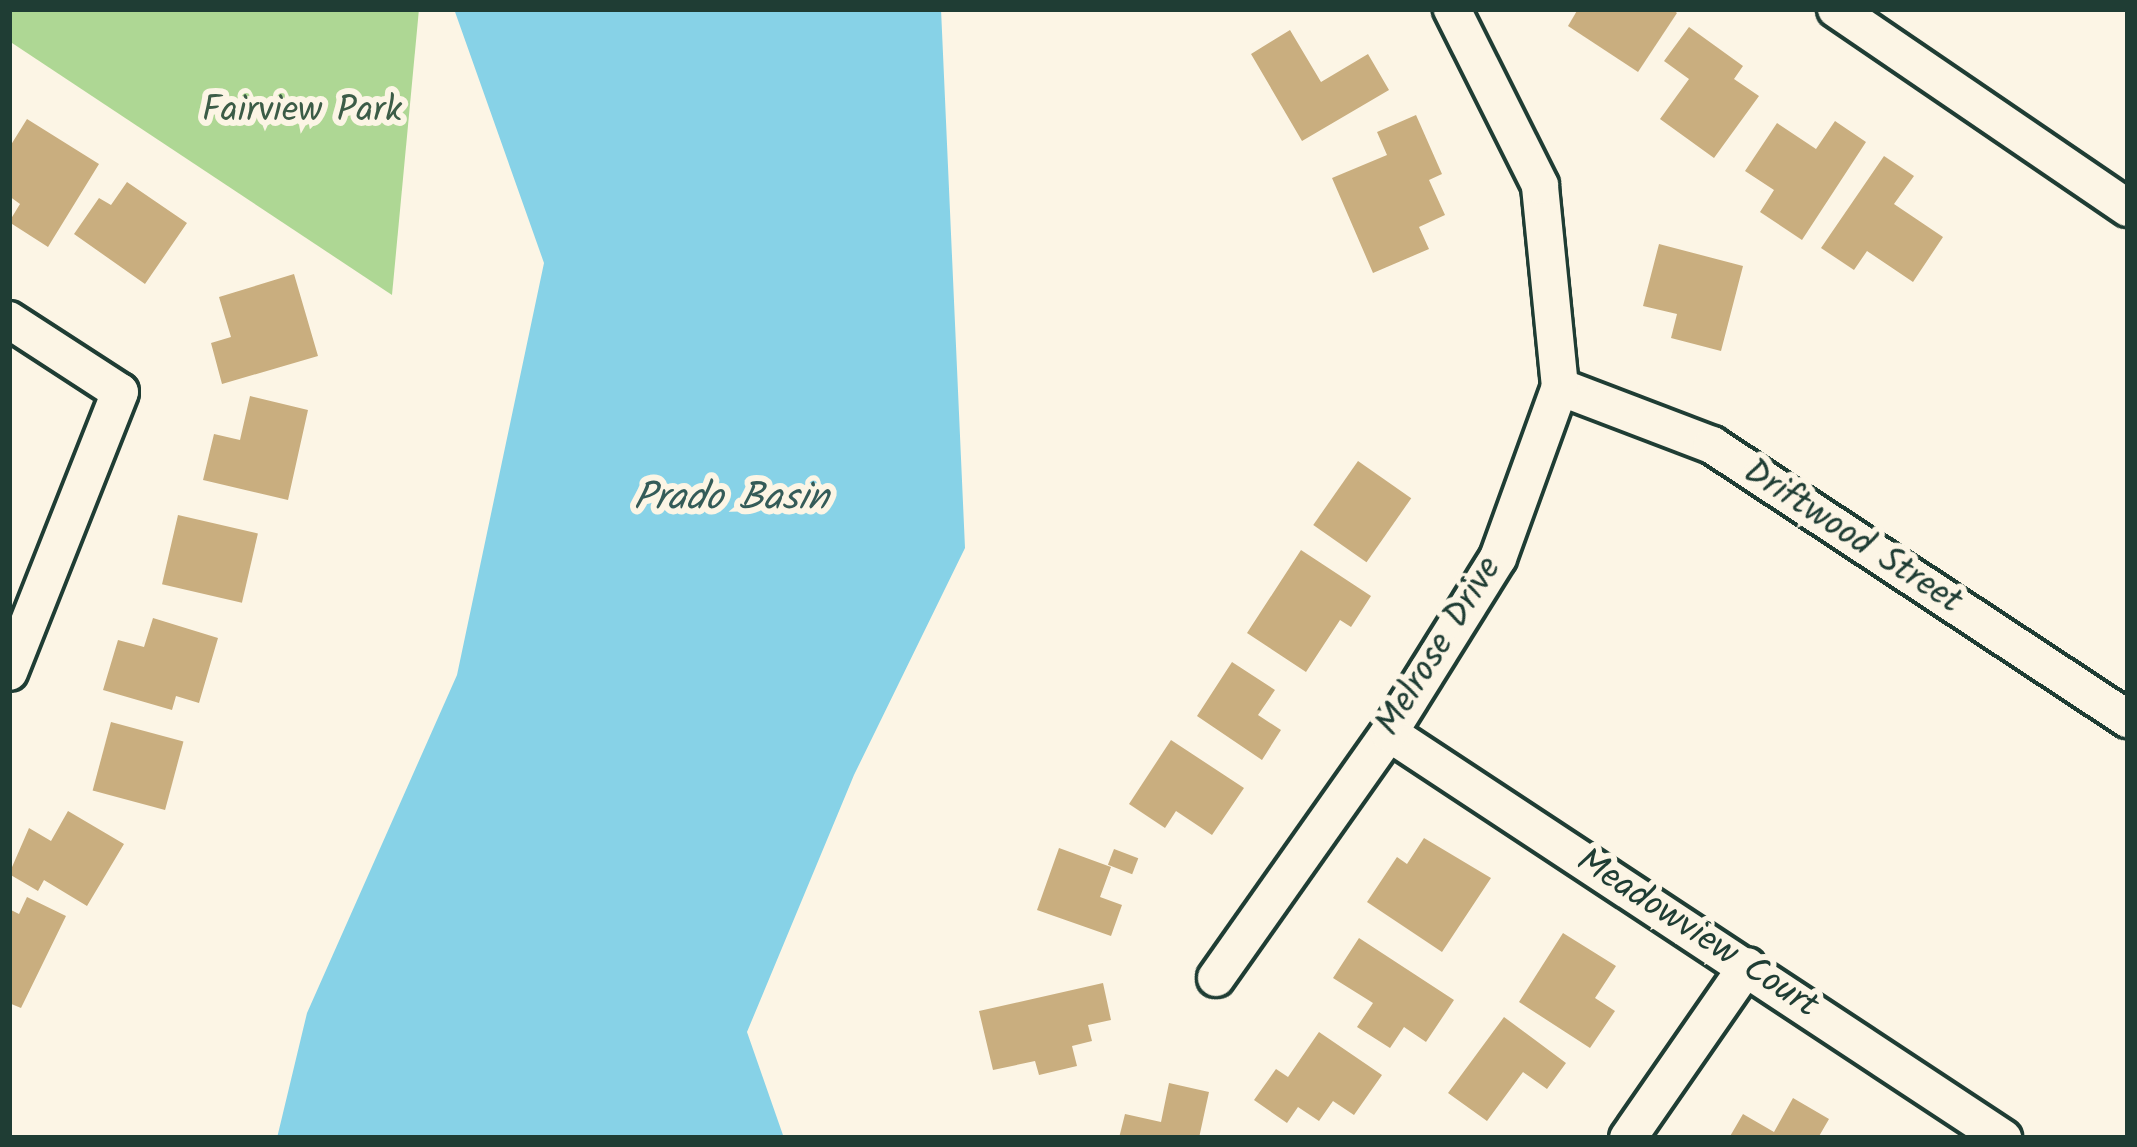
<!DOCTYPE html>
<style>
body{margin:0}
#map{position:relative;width:2137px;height:1147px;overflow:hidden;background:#fcf5e5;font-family:Kalam,sans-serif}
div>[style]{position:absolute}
.green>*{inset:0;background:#aed794}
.water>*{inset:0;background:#87d2e7}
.building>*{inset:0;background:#c9ae7f;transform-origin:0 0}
.roads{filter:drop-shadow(3px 0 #1f3d34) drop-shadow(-3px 0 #1f3d34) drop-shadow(0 3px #1f3d34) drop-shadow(0 -3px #1f3d34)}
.minor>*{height:36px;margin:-18px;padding:0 18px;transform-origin:18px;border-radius:18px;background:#fcf5e5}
span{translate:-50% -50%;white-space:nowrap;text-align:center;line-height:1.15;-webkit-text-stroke:12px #fcf5e5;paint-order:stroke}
.park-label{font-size:36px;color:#3c5c47}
.street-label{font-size:36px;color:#1f3d34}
.water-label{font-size:39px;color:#345b58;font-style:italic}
.frame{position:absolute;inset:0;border:12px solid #1f3d34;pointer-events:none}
</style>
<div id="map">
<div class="green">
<i style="clip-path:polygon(9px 9px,419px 9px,392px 295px,9px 41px)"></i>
</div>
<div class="water">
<i style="clip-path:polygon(454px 9px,941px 9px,965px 548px,854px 775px,747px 1032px,784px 1138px,277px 1138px,307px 1013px,457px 675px,544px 263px)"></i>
</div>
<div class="building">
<i style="clip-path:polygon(1578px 9px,1672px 9px,1677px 13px,1638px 72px,1568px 26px)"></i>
<i style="clip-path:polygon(1689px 27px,1743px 66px,1734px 79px,1759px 96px,1714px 158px,1660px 119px,1689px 79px,1664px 61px)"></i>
<i style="clip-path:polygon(1290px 30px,1321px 82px,1368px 54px,1389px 90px,1302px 141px,1251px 54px)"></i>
<i style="clip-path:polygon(1416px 115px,1442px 174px,1429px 180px,1445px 215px,1419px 227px,1429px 249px,1373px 273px,1332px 178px,1387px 155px,1377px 132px)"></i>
<i style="clip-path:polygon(27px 119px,99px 164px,48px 247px,9px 222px,20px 204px,9px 196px,9px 148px)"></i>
<i style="clip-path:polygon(1835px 121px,1866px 142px,1802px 240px,1760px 212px,1774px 190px,1745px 171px,1777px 123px,1816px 149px)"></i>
<i style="clip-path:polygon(1884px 156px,1914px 176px,1894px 204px,1943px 237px,1913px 282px,1867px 251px,1854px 270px,1821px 248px)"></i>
<i style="clip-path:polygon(127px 182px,187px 223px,145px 284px,74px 234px,99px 198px,111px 205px)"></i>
<i style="clip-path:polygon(1659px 244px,1743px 266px,1721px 351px,1671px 338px,1677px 314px,1643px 306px)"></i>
<i style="clip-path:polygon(294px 274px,318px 356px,222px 384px,211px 343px,231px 337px,219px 297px)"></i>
<i style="clip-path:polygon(250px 396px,308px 410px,288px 500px,203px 480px,214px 434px,240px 440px)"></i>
<i style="left:1358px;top:461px;width:65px;height:78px;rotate:35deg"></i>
<i style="left:178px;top:515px;width:82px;height:71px;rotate:13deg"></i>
<i style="clip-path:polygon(1301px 550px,1371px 596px,1351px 627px,1340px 620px,1306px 672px,1247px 633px)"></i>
<i style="clip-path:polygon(153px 618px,218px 638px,199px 703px,176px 696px,172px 710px,103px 690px,118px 640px,144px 647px)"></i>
<i style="clip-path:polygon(1232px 662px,1275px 690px,1258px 715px,1281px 730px,1262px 760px,1197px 716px)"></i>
<i style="left:111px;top:722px;width:75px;height:71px;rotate:15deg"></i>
<i style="clip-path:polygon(1171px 740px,1244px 788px,1212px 835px,1176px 811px,1165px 828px,1129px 804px)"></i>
<i style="clip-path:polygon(68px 811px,124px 844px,87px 906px,44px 880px,38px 891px,9px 874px,29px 828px,51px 841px)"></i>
<i style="clip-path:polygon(1424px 838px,1491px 878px,1442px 952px,1367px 902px,1397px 857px,1407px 864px)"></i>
<i style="clip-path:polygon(1059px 848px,1111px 867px,1100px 897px,1122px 905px,1111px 936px,1037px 910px)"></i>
<i style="left:1114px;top:849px;width:26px;height:17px;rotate:21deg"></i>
<i style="clip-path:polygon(27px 897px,66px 916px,21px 1008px,9px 1003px,9px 909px,19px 914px)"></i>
<i style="clip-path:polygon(1563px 933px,1616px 966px,1595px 998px,1615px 1011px,1590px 1048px,1519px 1002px)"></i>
<i style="clip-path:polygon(1359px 938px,1454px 1000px,1426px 1042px,1404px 1027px,1390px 1048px,1357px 1027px,1373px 1003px,1333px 978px)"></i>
<i style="clip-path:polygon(1103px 983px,1111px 1020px,1088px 1025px,1092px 1041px,1072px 1046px,1077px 1066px,1039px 1075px,1035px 1061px,993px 1070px,979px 1011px)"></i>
<i style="clip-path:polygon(1504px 1017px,1566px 1063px,1547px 1089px,1523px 1072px,1487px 1121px,1448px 1093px)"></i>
<i style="clip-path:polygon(1319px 1032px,1382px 1075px,1354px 1115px,1333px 1101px,1319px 1121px,1298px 1107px,1287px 1123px,1254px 1100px,1276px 1069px,1288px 1077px)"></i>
<i style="clip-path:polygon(1169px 1083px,1209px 1092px,1199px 1138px,1119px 1138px,1125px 1114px,1161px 1122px)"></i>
<i style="clip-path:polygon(1793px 1098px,1829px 1119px,1818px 1138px,1729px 1138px,1743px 1114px,1774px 1132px)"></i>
</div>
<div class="roads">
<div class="minor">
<i style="left:1836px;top:9px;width:353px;rotate:34.3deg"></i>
<i style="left:9px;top:320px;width:132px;rotate:33deg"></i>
<i style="left:120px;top:392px;width:301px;rotate:111.6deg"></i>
<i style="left:1560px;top:387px;width:163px;rotate:20.9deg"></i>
<i style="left:1712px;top:445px;width:498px;rotate:33.4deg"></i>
<i style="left:1389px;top:733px;width:736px;rotate:33.41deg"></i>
<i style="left:1216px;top:978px;width:300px;rotate:-54.8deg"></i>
<i style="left:1389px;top:733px;width:206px;rotate:-58.1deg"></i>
<i style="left:1498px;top:558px;width:182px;rotate:-70.1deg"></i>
<i style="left:1560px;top:387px;width:203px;rotate:-95.7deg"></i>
<i style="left:1540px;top:185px;width:197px;rotate:-116.6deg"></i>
<i style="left:1628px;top:1138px;width:209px;rotate:-55.3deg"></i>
</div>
</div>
<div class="park-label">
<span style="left:302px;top:112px">Fairview Park</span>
</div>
<div class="street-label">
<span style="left:1852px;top:538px;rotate:33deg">Driftwood Street</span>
<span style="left:1440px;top:647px;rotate:-58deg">Melrose Drive</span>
<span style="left:1697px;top:934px;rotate:33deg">Meadowview Court</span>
</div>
<div class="water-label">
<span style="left:731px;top:499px">Prado Basin</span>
</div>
<div class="frame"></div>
</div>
